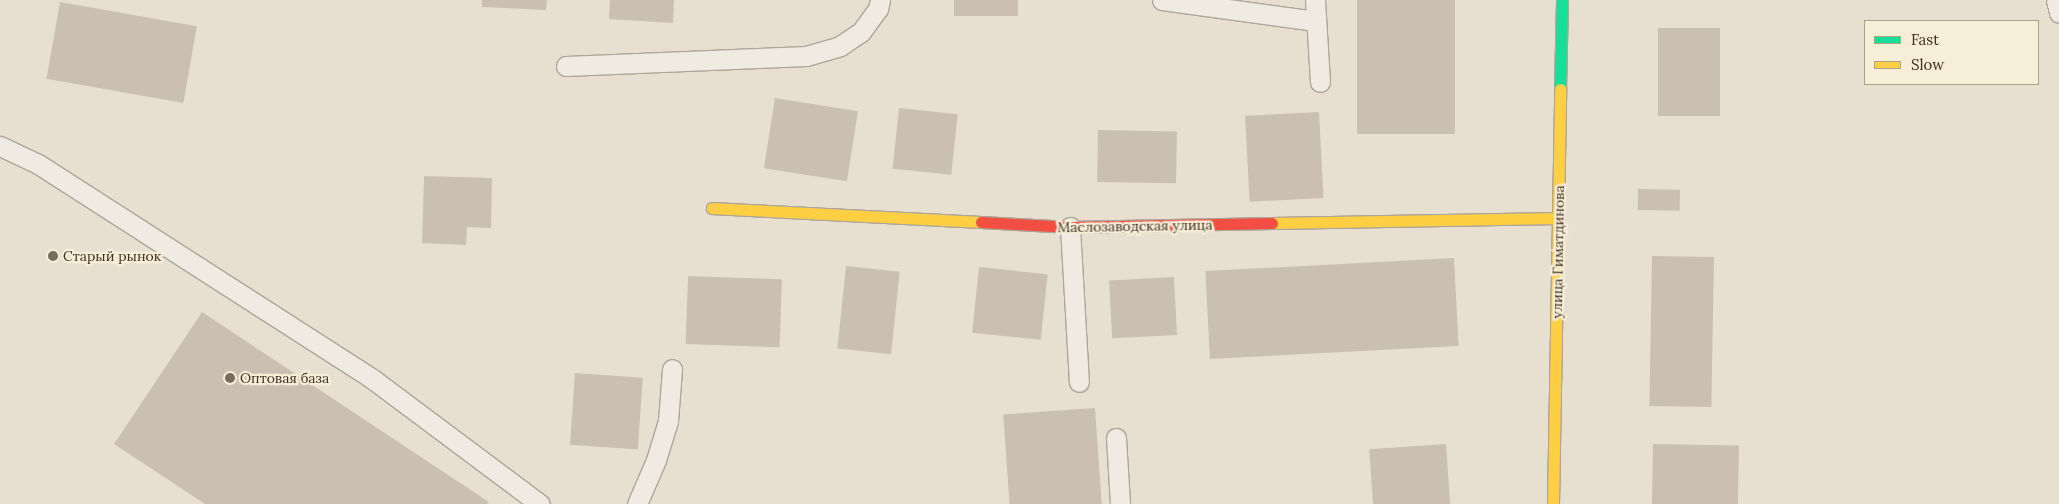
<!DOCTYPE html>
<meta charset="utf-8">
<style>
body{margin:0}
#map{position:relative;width:2059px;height:504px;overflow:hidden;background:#e7e0d1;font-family:Lora,serif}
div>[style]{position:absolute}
.building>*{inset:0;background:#cbbfb2;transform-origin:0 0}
.roads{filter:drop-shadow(1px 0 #ada599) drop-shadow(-1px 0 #ada599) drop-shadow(0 1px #ada599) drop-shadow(0 -1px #ada599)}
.lane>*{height:19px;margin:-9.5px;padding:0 9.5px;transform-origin:9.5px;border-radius:9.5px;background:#efebe3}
.fast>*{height:11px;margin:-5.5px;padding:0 5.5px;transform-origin:5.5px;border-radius:5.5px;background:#16e098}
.slow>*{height:11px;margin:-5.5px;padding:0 5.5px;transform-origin:5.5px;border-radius:5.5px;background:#ffcf43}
.jam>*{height:11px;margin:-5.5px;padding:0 5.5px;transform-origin:5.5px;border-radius:5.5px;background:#f24e42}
.dots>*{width:14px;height:14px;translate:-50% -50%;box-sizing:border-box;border:2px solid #f7eed8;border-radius:50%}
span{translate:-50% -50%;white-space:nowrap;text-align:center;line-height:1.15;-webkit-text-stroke:4.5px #f7eed8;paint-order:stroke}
.street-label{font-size:14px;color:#3d2e20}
.poi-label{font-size:14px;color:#3d2e20}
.left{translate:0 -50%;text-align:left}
.legend{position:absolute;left:1864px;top:20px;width:175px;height:65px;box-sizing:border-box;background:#f7eed8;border:1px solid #ada18e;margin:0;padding:6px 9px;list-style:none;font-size:15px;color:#3d2e20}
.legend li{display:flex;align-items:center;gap:10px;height:25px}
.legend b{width:25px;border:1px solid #ada18e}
</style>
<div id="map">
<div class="building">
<i style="clip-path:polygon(482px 0,547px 0,546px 10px,482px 7px)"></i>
<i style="clip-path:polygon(610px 0,674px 0,673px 23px,609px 19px)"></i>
<i style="left:954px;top:0;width:64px;height:16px"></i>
<i style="left:1357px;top:0;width:98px;height:134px"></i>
<i style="left:60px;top:2px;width:139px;height:78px;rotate:10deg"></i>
<i style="left:1658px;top:28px;width:62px;height:88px"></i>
<i style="left:775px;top:98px;width:84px;height:71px;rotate:9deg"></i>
<i style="left:899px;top:108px;width:59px;height:61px;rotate:6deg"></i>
<i style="left:1319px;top:112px;width:86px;height:74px;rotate:87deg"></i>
<i style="left:1098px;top:130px;width:79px;height:52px;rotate:1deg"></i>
<i style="clip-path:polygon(424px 176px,492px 178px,491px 228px,467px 227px,466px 245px,422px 243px)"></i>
<i style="left:1638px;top:189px;width:42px;height:21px;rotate:1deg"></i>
<i style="left:1652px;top:256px;width:62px;height:150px;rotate:1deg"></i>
<i style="left:1454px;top:258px;width:88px;height:249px;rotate:87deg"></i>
<i style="left:846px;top:266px;width:54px;height:83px;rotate:6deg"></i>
<i style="left:979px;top:267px;width:69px;height:66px;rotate:6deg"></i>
<i style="left:688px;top:276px;width:94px;height:68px;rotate:2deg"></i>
<i style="left:1174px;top:277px;width:58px;height:65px;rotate:87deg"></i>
<i style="clip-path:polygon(202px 312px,489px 502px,487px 504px,205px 504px,114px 444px)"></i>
<i style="left:575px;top:373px;width:68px;height:72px;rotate:4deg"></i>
<i style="left:1095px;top:408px;width:96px;height:92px;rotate:86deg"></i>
<i style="left:1446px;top:444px;width:60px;height:77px;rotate:86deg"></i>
<i style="left:1653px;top:444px;width:86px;height:60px;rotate:1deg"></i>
</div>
<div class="roads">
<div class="lane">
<i style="left:1162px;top:0;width:155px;rotate:7.8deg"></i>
<i style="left:1315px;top:0;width:82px;rotate:86.5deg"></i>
<i style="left:2056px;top:0;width:13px;rotate:77deg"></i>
<i style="left:566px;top:66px;width:240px;rotate:-2.4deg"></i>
<i style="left:806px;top:56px;width:35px;rotate:-16deg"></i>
<i style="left:840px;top:46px;width:25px;rotate:-34deg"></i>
<i style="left:861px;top:32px;width:29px;rotate:-54deg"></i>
<i style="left:878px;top:9px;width:9px;rotate:-77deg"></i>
<i style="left:0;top:146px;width:42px;rotate:25.3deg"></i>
<i style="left:38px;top:164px;width:399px;rotate:32.7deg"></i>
<i style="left:374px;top:380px;width:207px;rotate:36.8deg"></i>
<i style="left:1070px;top:227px;width:155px;rotate:86.7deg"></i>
<i style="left:1116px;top:438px;width:66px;rotate:86.5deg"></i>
<i style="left:637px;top:504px;width:48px;rotate:-66.6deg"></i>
<i style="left:656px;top:460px;width:41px;rotate:-72.9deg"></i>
<i style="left:668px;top:421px;width:52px;rotate:-85.6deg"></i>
</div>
<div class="fast">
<i style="left:1560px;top:89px;width:89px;rotate:-88.7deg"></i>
</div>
<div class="slow">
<i style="left:712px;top:208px;width:269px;rotate:3deg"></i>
<i style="left:1272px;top:223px;width:287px;rotate:-1deg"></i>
<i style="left:1553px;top:504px;width:415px;rotate:-89deg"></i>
</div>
<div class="jam">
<i style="left:981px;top:222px;width:89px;rotate:3.2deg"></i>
<i style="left:1070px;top:227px;width:202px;rotate:-1.1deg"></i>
</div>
</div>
<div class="dots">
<i style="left:53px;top:256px;background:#786c5e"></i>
<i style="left:230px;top:378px;background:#786c5e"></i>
</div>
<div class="street-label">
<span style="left:1135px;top:226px;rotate:-1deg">Маслозаводская улица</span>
<span style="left:1558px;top:252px;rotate:-89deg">улица Гиматдинова</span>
</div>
<div class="poi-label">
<span class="left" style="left:63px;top:256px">Старый рынок</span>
<span class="left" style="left:240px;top:378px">Оптовая база</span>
</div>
<ul class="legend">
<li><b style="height:6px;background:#16e098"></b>Fast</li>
<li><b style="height:6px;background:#ffcf43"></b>Slow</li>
</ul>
</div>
